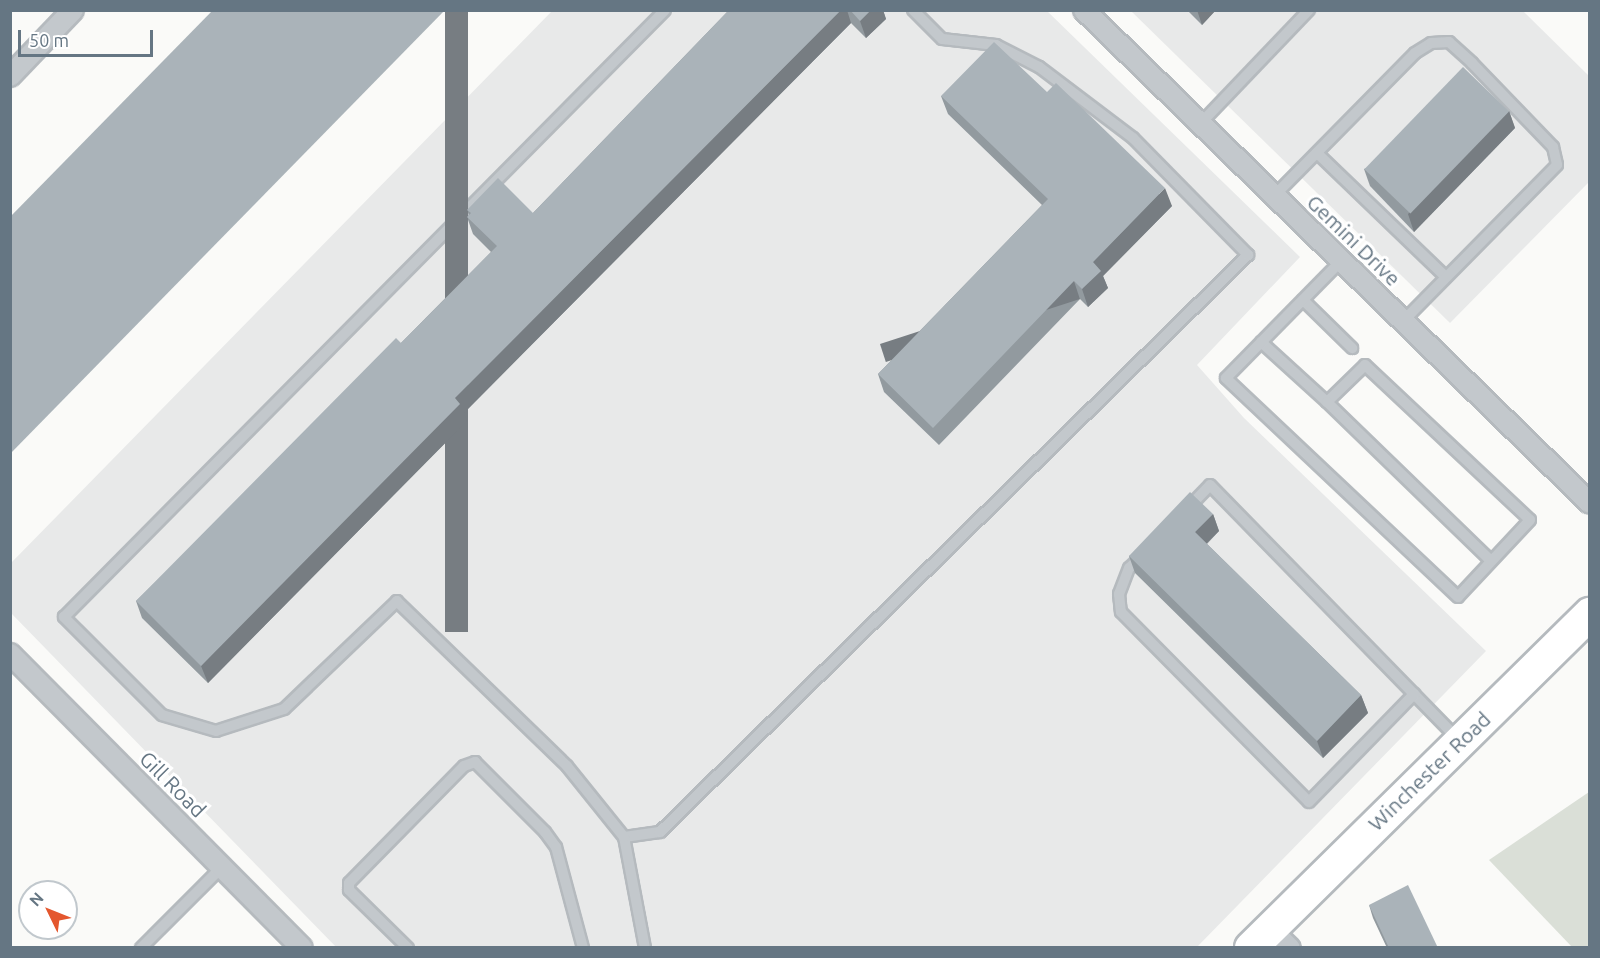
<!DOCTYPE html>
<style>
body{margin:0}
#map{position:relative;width:1600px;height:958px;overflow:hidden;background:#fafaf8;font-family:Ubuntu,sans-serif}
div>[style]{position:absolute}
.built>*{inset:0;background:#e8e9e9}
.green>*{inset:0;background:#dadfd7}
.roads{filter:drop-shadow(2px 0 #b5babe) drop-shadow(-2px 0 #b5babe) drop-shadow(0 2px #b5babe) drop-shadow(0 -2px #b5babe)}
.service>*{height:10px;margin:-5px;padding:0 5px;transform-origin:5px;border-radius:5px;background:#c3c8cc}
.minor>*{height:20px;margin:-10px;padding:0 10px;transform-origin:10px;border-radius:10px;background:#c3c8cc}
.primary>*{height:32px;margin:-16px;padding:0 16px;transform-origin:16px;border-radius:16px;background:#fff}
.wall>*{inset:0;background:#929a9f}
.shaded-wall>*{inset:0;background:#777d82;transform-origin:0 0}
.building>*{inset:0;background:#aab3b9;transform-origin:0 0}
span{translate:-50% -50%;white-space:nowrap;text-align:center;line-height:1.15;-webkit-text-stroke:6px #fff;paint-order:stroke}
.street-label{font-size:21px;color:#657683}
.frame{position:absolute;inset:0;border:12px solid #657683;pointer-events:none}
.north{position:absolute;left:18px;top:880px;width:60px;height:60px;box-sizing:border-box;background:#fff;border:2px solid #c1c8cd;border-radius:50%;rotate:313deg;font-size:16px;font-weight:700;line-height:24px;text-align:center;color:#657683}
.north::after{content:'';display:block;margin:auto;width:21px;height:27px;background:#e4572e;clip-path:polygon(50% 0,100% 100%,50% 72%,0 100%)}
.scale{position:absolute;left:18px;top:30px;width:135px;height:27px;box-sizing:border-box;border:3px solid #657683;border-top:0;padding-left:8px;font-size:18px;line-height:21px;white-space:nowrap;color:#657683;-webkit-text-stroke:4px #fff;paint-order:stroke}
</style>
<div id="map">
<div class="built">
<i style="clip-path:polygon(1046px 10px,1300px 257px,1197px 365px,1244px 418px,1486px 651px,1197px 947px,337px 948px,11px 613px,11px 563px,552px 11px)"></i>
<i style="clip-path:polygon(1131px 11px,1523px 11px,1589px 76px,1589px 182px,1450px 323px)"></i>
</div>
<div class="green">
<i style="clip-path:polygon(1589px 792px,1589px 947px,1572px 947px,1489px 860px)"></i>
</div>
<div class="roads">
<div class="service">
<i style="left:1200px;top:124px;width:158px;rotate:-46.3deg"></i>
<i style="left:1317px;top:153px;width:179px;rotate:43.9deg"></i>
<i style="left:1274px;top:196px;width:201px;rotate:-45.4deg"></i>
<i style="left:1415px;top:53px;width:19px;rotate:-32deg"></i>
<i style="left:1431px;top:43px;width:18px;rotate:-3deg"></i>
<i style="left:1449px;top:42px;width:31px;rotate:42deg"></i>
<i style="left:1472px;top:63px;width:117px;rotate:46deg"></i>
<i style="left:1553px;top:147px;width:18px;rotate:77deg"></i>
<i style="left:1557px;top:165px;width:219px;rotate:134.6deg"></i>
<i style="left:1303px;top:300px;width:69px;rotate:44.4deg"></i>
<i style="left:1261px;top:342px;width:89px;rotate:42.3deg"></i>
<i style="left:1327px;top:402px;width:53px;rotate:-44.2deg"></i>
<i style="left:1365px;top:365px;width:226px;rotate:43.2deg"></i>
<i style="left:1530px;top:520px;width:105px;rotate:133.1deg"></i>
<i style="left:1458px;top:597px;width:319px;rotate:-136.7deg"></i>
<i style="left:1226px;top:378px;width:164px;rotate:-45.5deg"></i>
<i style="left:1327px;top:402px;width:228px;rotate:44.1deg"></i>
<i style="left:1187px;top:509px;width:33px;rotate:-46deg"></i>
<i style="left:1210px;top:485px;width:356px;rotate:45.7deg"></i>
<i style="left:1141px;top:557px;width:16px;rotate:137deg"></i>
<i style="left:1129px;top:568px;width:28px;rotate:111deg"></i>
<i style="left:1119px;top:594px;width:18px;rotate:84deg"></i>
<i style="left:1121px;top:612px;width:267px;rotate:45.3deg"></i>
<i style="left:1309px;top:802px;width:151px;rotate:-45.8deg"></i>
<i style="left:624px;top:837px;width:36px;rotate:-8deg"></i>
<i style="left:660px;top:832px;width:824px;rotate:-44.46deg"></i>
<i style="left:1248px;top:255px;width:164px;rotate:-134.5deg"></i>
<i style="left:1133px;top:138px;width:118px;rotate:-142.9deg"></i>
<i style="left:1039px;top:67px;width:48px;rotate:-152.9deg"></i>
<i style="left:996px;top:45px;width:54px;rotate:-173.7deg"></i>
<i style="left:942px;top:39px;width:41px;rotate:-135deg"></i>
<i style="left:141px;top:948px;width:115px;rotate:-45deg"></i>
<i style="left:408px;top:948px;width:83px;rotate:-135.5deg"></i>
<i style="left:349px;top:890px;width:7px;rotate:-90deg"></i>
<i style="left:349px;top:883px;width:164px;rotate:-45.5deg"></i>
<i style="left:464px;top:766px;width:12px;rotate:-20deg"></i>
<i style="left:475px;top:762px;width:99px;rotate:45deg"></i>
<i style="left:545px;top:832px;width:19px;rotate:54deg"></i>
<i style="left:556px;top:847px;width:105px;rotate:75deg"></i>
<i style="left:645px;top:948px;width:113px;rotate:-100.7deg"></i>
<i style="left:624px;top:837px;width:91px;rotate:-128.8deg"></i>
<i style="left:567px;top:766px;width:237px;rotate:-135.9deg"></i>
<i style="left:397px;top:601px;width:156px;rotate:136.3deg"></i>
<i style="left:284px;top:709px;width:71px;rotate:162.1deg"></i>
<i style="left:216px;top:731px;width:56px;rotate:-163.5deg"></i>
<i style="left:162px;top:715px;width:139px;rotate:-135deg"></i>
<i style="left:64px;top:617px;width:854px;rotate:-45.28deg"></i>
</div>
<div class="minor">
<i style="left:1084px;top:10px;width:706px;rotate:44.25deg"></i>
<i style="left:10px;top:76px;width:91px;rotate:-46.3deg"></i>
<i style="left:10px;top:654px;width:414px;rotate:45.2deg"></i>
<i style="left:1269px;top:928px;width:29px;rotate:44deg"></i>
</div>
<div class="primary">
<i style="left:1251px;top:948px;width:476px;rotate:-44.6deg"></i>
</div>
</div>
<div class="wall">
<i style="clip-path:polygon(729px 10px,883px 10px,886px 19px,866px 38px,851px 23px,464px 413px,467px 421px,208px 683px,142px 618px,136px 601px,401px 343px,491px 252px,473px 234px,467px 217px,469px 215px,467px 210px,533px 213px)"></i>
<i style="clip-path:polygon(1187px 10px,1216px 10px,1202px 25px)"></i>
<i style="clip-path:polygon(1047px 92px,1172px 206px,1103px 276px,1108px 288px,1088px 307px,1080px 299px,939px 445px,884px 392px,878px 374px,1042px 205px,948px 114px,941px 96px)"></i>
<i style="clip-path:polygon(1509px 111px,1515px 128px,1414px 232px,1370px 186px,1364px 169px)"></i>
<i style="clip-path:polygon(1213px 514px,1219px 531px,1207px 544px,1361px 695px,1368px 713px,1323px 758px,1135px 573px,1129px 556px)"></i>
<i style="clip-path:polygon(1369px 905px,1438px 948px,1387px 948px,1373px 918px)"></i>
</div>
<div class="shaded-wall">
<i style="left:445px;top:10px;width:23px;height:622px"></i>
<i style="clip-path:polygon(841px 10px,847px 10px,851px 23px,464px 413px,467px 421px,208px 683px,201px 666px,455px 398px)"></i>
<i style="clip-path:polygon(871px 10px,883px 10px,886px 19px,866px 38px,860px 21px)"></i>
<i style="clip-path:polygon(1197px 10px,1216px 10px,1202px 25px)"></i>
<i style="clip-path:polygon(1509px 111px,1515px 128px,1414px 232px,1408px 214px)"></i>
<i style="clip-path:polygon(1165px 188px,1172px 206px,1103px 276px,1108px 288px,1088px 307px,1082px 289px,1093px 262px)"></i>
<i style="left:1074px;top:281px;width:19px;height:204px;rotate:72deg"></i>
<i style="clip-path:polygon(1213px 514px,1219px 531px,1201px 549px,1195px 532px)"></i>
<i style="clip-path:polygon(1361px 695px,1368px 713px,1323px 758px,1317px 741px)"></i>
</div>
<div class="building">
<i style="clip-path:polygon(213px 10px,445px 10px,10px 454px,10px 217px)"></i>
<i style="clip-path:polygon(729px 10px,841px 10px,455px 398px,460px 404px,201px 666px,136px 601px,396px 338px,401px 343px,497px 246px,467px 217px,471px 213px,467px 210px,498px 178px,533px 213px)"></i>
<i style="clip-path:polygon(850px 10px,871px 10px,860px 21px)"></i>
<i style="clip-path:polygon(994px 42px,1047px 92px,1056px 83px,1165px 188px,1093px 262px,1101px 271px,1082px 289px,1074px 281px,933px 428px,878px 374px,1048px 199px,941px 96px)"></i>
<i style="left:1463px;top:67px;width:64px;height:142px;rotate:44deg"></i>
<i style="clip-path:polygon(1190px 492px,1213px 514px,1195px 532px,1361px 695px,1317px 741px,1129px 556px)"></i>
<i style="clip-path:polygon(1408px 885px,1438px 948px,1389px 948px,1369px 905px)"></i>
</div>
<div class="street-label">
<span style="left:1354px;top:240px;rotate:44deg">Gemini Drive</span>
<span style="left:1429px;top:771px;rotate:-44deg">Winchester Road</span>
<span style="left:173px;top:784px;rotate:45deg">Gill Road</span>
</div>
<div class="frame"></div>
<div class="north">N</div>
<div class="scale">50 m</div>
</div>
